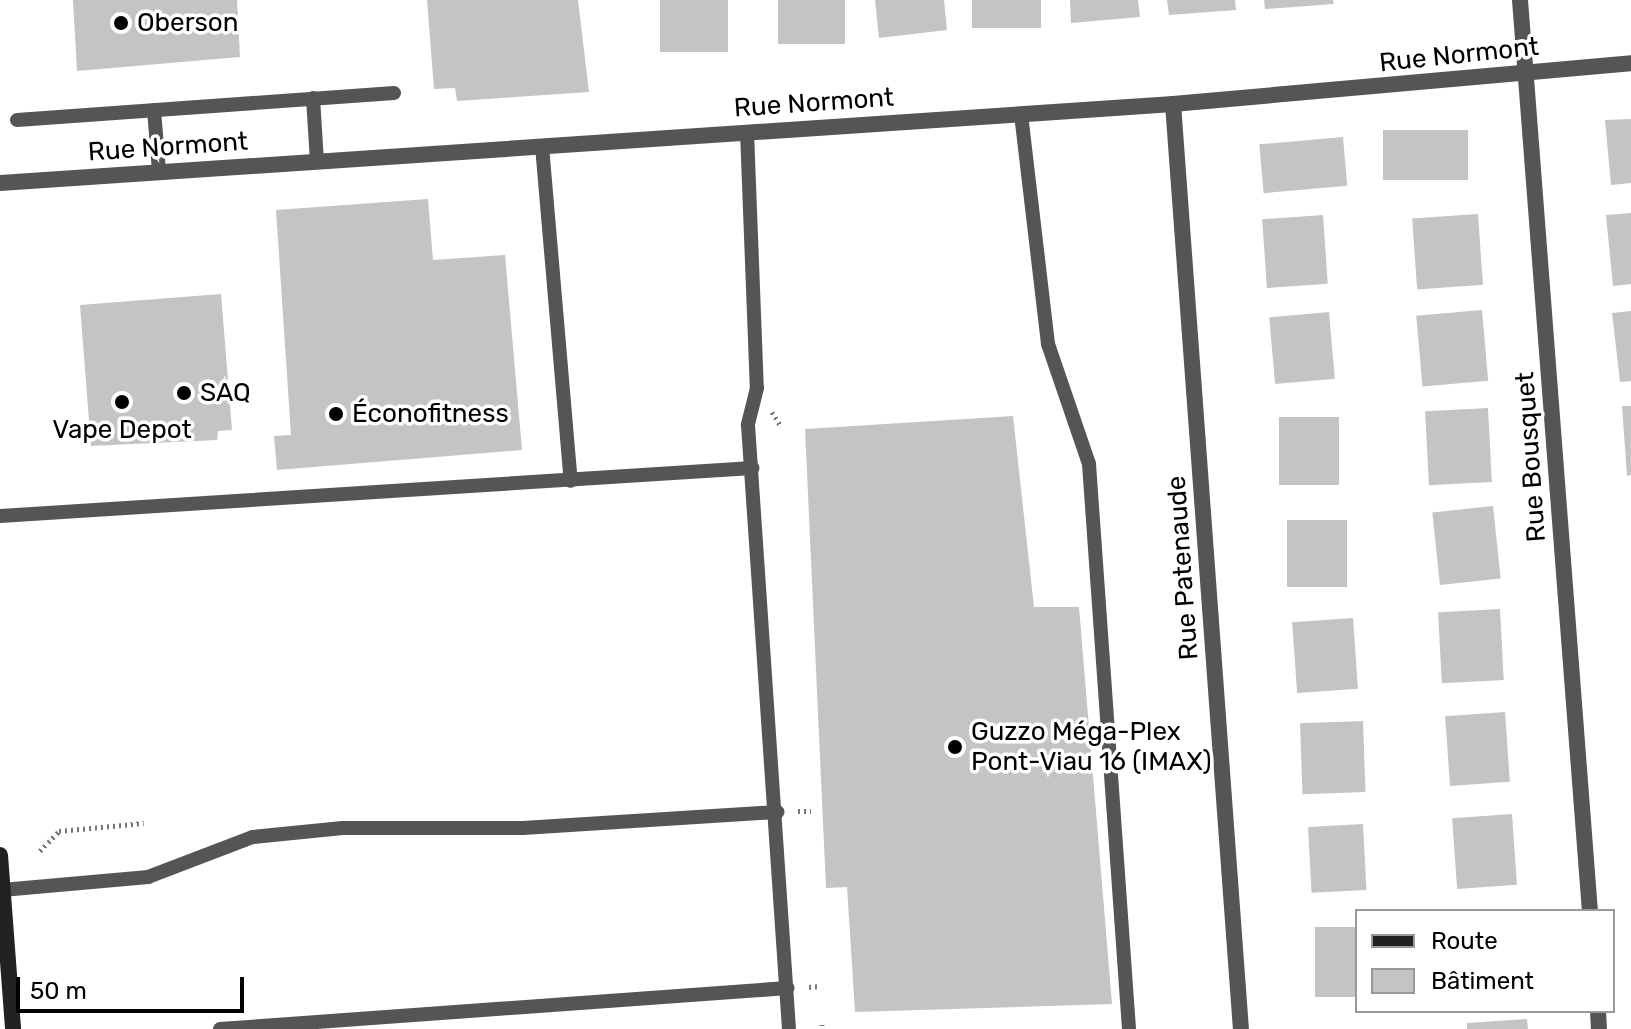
<!DOCTYPE html>
<meta charset="utf-8">
<style>
body{margin:0}
#map{position:relative;width:1631px;height:1029px;overflow:hidden;background:#fff;font-family:Rubik,sans-serif}
div>[style]{position:absolute}
.building>*{inset:0;background:#c4c4c4;transform-origin:0 0}
.path>*{height:5px;margin-top:-2.5px;transform-origin:0;background:repeating-linear-gradient(90deg,#777 0 2px,transparent 0 6px)}
.service>*{height:14px;margin:-7px;padding:0 7px;transform-origin:7px;border-radius:7px;background:#555}
.minor>*{height:16px;margin:-8px;padding:0 8px;transform-origin:8px;border-radius:8px;background:#555}
.secondary>*{height:16px;margin:-8px;padding:0 8px;transform-origin:8px;border-radius:8px;background:#222}
.dots>*{width:22px;height:22px;translate:-50% -50%;box-sizing:border-box;border:4px solid #fff;border-radius:50%}
span{translate:-50% -50%;white-space:nowrap;text-align:center;line-height:1.15;-webkit-text-stroke:7px #fff;paint-order:stroke}
.poi-label{font-size:26px;color:#000}
.left{translate:0 -50%;text-align:left}
.street-label{font-size:26px;color:#000}
.legend{position:absolute;left:1355px;top:909px;width:260px;height:104px;box-sizing:border-box;background:#fff;border:2px solid #999;margin:0;padding:10px 14px;list-style:none;font-size:24px;color:#000}
.legend li{display:flex;align-items:center;gap:16px;height:40px}
.legend b{width:40px;border:2px solid #999}
.scale{position:absolute;left:16px;top:977px;width:228px;height:36px;box-sizing:border-box;border:4px solid #000;border-top:0;padding-left:10px;font-size:24px;line-height:28px;white-space:nowrap;color:#000;-webkit-text-stroke:6px #fff;paint-order:stroke}
</style>
<div id="map">
<div class="building">
<i style="clip-path:polygon(73px 0,237px 0,240px 57px,77px 71px)"></i>
<i style="clip-path:polygon(427px 0,578px 0,589px 92px,457px 101px,455px 88px,434px 89px)"></i>
<i style="left:660px;top:0;width:68px;height:52px"></i>
<i style="left:778px;top:0;width:67px;height:44px"></i>
<i style="clip-path:polygon(875px 0,944px 0,947px 30px,879px 38px)"></i>
<i style="left:972px;top:0;width:69px;height:28px"></i>
<i style="clip-path:polygon(1070px 0,1138px 0,1140px 17px,1071px 23px)"></i>
<i style="clip-path:polygon(1167px 0,1235px 0,1236px 10px,1169px 15px)"></i>
<i style="clip-path:polygon(1264px 0,1333px 0,1334px 4px,1265px 9px)"></i>
<i style="clip-path:polygon(1631px 119px,1631px 183px,1611px 185px,1605px 120px)"></i>
<i style="left:1468px;top:130px;width:50px;height:85px;rotate:90deg"></i>
<i style="left:1343px;top:137px;width:49px;height:84px;rotate:85deg"></i>
<i style="clip-path:polygon(428px 199px,433px 260px,505px 255px,522px 450px,277px 470px,274px 436px,291px 435px,276px 210px)"></i>
<i style="clip-path:polygon(1631px 213px,1631px 284px,1613px 286px,1606px 215px)"></i>
<i style="left:1478px;top:214px;width:71px;height:66px;rotate:86deg"></i>
<i style="left:1323px;top:215px;width:69px;height:61px;rotate:86deg"></i>
<i style="clip-path:polygon(221px 294px,232px 430px,218px 431px,217px 440px,91px 446px,80px 305px)"></i>
<i style="left:1482px;top:310px;width:71px;height:66px;rotate:85deg"></i>
<i style="clip-path:polygon(1631px 311px,1631px 381px,1620px 382px,1612px 313px)"></i>
<i style="left:1329px;top:312px;width:67px;height:60px;rotate:85deg"></i>
<i style="clip-path:polygon(1622px 406px,1631px 406px,1631px 475px,1627px 476px)"></i>
<i style="left:1488px;top:408px;width:74px;height:63px;rotate:87deg"></i>
<i style="clip-path:polygon(1013px 416px,1034px 607px,1079px 607px,1112px 1004px,855px 1012px,847px 887px,826px 888px,805px 429px)"></i>
<i style="left:1279px;top:417px;width:60px;height:68px"></i>
<i style="left:1493px;top:506px;width:73px;height:61px;rotate:84deg"></i>
<i style="left:1287px;top:520px;width:60px;height:67px"></i>
<i style="left:1500px;top:609px;width:71px;height:62px;rotate:87deg"></i>
<i style="left:1353px;top:618px;width:71px;height:61px;rotate:86deg"></i>
<i style="left:1505px;top:712px;width:70px;height:60px;rotate:86deg"></i>
<i style="left:1363px;top:721px;width:71px;height:63px;rotate:88deg"></i>
<i style="left:1512px;top:814px;width:71px;height:60px;rotate:86deg"></i>
<i style="left:1363px;top:824px;width:66px;height:55px;rotate:87deg"></i>
<i style="left:1357px;top:927px;width:70px;height:42px;rotate:90deg"></i>
<i style="clip-path:polygon(1527px 1019px,1528px 1029px,1467px 1029px,1467px 1023px)"></i>
</div>
<div class="path">
<i style="left:772px;top:412px;width:15px;rotate:58deg"></i>
<i style="left:798px;top:811px;width:13px"></i>
<i style="left:40px;top:851px;width:28px;rotate:-46deg"></i>
<i style="left:59px;top:831px;width:85px;rotate:-5.4deg"></i>
<i style="left:809px;top:987px;width:11px;rotate:-5deg"></i>
<i style="left:822px;top:1024px;width:5px;rotate:90deg"></i>
</div>
<div class="service">
<i style="left:313px;top:98px;width:63px;rotate:86.4deg"></i>
<i style="left:154px;top:110px;width:61px;rotate:85.3deg"></i>
<i style="left:1021px;top:114px;width:232px;rotate:83.3deg"></i>
<i style="left:1048px;top:344px;width:127px;rotate:71.1deg"></i>
<i style="left:1089px;top:464px;width:566px;rotate:85.95deg"></i>
<i style="left:17px;top:120px;width:378px;rotate:-4.1deg"></i>
<i style="left:747px;top:132px;width:256px;rotate:87.8deg"></i>
<i style="left:757px;top:388px;width:38px;rotate:104deg"></i>
<i style="left:748px;top:425px;width:605px;rotate:86.12deg"></i>
<i style="left:542px;top:146px;width:336px;rotate:85.1deg"></i>
<i style="left:0;top:516px;width:754px;rotate:-3.65deg"></i>
<i style="left:2px;top:890px;width:147px;rotate:-5.1deg"></i>
<i style="left:148px;top:877px;width:112px;rotate:-20.9deg"></i>
<i style="left:253px;top:837px;width:90px;rotate:-5.7deg"></i>
<i style="left:343px;top:828px;width:180px"></i>
<i style="left:523px;top:828px;width:255px;rotate:-3.6deg"></i>
<i style="left:220px;top:1029px;width:569px;rotate:-4.13deg"></i>
</div>
<div class="minor">
<i style="left:1520px;top:0;width:914px;rotate:85.61deg"></i>
<i style="left:1173px;top:104px;width:927px;rotate:85.8deg"></i>
<i style="left:0;top:183px;width:1176px;rotate:-3.85deg"></i>
<i style="left:1173px;top:104px;width:460px;rotate:-5.1deg"></i>
<i style="left:1598px;top:1011px;width:18px;rotate:87deg"></i>
</div>
<div class="secondary">
<i style="left:0;top:855px;width:174px;rotate:85.7deg"></i>
</div>
<div class="dots">
<i style="left:121px;top:23px;background:#000"></i>
<i style="left:184px;top:393px;background:#000"></i>
<i style="left:122px;top:402px;background:#000"></i>
<i style="left:336px;top:414px;background:#000"></i>
<i style="left:955px;top:747px;background:#000"></i>
</div>
<div class="poi-label">
<span class="left" style="left:137px;top:23px">Oberson</span>
<span class="left" style="left:200px;top:393px">SAQ</span>
<span class="left" style="left:352px;top:414px">Éconofitness</span>
<span style="left:122px;top:430px">Vape Depot</span>
<span class="left" style="left:971px;top:747px">Guzzo Méga-Plex<br>Pont-Viau 16 (IMAX)</span>
</div>
<div class="street-label">
<span style="left:1459px;top:55px;rotate:-6deg">Rue Normont</span>
<span style="left:814px;top:103px;rotate:-4deg">Rue Normont</span>
<span style="left:168px;top:147px;rotate:-4deg">Rue Normont</span>
<span style="left:1531px;top:457px;rotate:-94deg">Rue Bousquet</span>
<span style="left:1183px;top:568px;rotate:-94deg">Rue Patenaude</span>
</div>
<ul class="legend">
<li><b style="height:10px;background:#222"></b>Route</li>
<li><b style="height:22px;background:#c4c4c4"></b>Bâtiment</li>
</ul>
<div class="scale">50 m</div>
</div>
